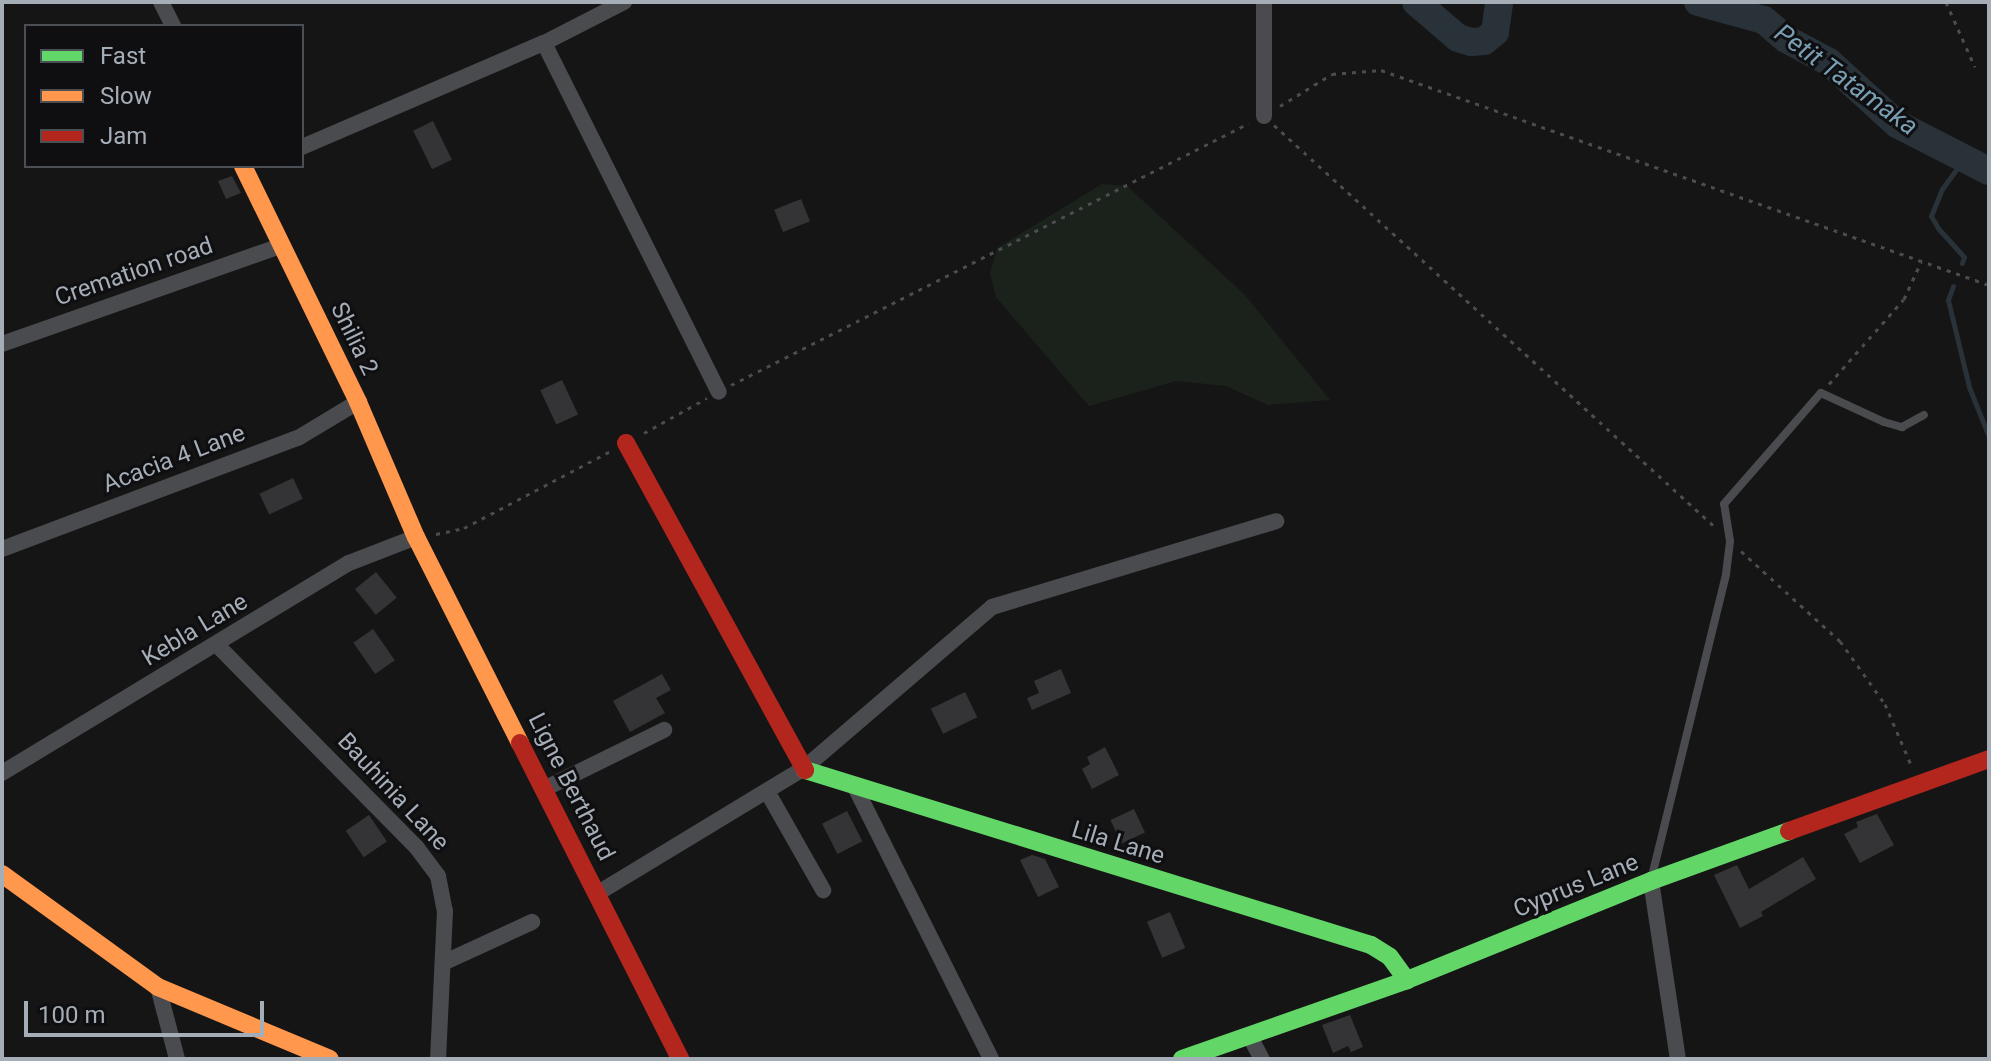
<!DOCTYPE html>
<style>
body{margin:0}
#map{position:relative;width:1991px;height:1061px;overflow:hidden;background:#151515;font-family:Roboto,sans-serif}
div>[style]{position:absolute}
.green>*{inset:0;background:#1b221b}
.stream>*{height:5px;margin:-2.5px;padding:0 2.5px;transform-origin:2.5px;border-radius:2.5px;background:#283238}
.river>*{height:28px;margin:-14px;padding:0 14px;transform-origin:14px;border-radius:14px;background:#283238}
.building>*{inset:0;background:#343436;transform-origin:0 0}
.path>*{height:3px;margin-top:-1.5px;transform-origin:0;background:repeating-linear-gradient(90deg,#4b4c50 0 4px,transparent 0 10px)}
.lane>*{height:8px;margin:-4px;padding:0 4px;transform-origin:4px;border-radius:4px;background:#494b4e}
.street>*{height:16px;margin:-8px;padding:0 8px;transform-origin:8px;border-radius:8px;background:#494b4e}
.fast>*{height:18px;margin:-9px;padding:0 9px;transform-origin:9px;border-radius:9px;background:#63d668}
.slow>*{height:18px;margin:-9px;padding:0 9px;transform-origin:9px;border-radius:9px;background:#ff974d}
.jam>*{height:18px;margin:-9px;padding:0 9px;transform-origin:9px;border-radius:9px;background:#b3261e}
span{translate:-50% -50%;white-space:nowrap;text-align:center;line-height:1.15;-webkit-text-stroke:6px #0f0f11;paint-order:stroke}
.street-label{font-size:24px;color:#a5adb7}
.water-label{font-size:26px;color:#7a9fb4;font-style:italic}
.frame{position:absolute;inset:0;border:4px solid #a5adb7;pointer-events:none}
.legend{position:absolute;left:24px;top:24px;width:280px;height:144px;box-sizing:border-box;background:#0f0f11;border:2px solid #4b4e53;margin:0;padding:10px 14px;list-style:none;font-size:24px;color:#a5adb7}
.legend li{display:flex;align-items:center;gap:16px;height:40px}
.legend b{width:40px;border:2px solid #4b4e53}
.scale{position:absolute;left:24px;top:1001px;width:240px;height:36px;box-sizing:border-box;border:4px solid #a5adb7;border-top:0;padding-left:10px;font-size:24px;line-height:28px;white-space:nowrap;color:#a5adb7;-webkit-text-stroke:6px #0f0f11;paint-order:stroke}
</style>
<div id="map">
<div class="green">
<i style="clip-path:polygon(1102px 184px,1127px 186px,1245px 295px,1330px 400px,1268px 405px,1226px 386px,1176px 381px,1089px 406px,996px 297px,990px 273px,997px 248px)"></i>
</div>
<div class="stream">
<i style="left:1962px;top:263px;width:6px;rotate:-72deg"></i>
<i style="left:1964px;top:257px;width:39px;rotate:-132deg"></i>
<i style="left:1938px;top:228px;width:14px;rotate:-120deg"></i>
<i style="left:1931px;top:216px;width:29px;rotate:-68deg"></i>
<i style="left:1942px;top:189px;width:36px;rotate:-54deg"></i>
<i style="left:1953px;top:286px;width:15px;rotate:110deg"></i>
<i style="left:1948px;top:300px;width:89px;rotate:76.4deg"></i>
<i style="left:1969px;top:387px;width:54px;rotate:68.2deg"></i>
</div>
<div class="river">
<i style="left:1416px;top:2px;width:55px;rotate:40.6deg"></i>
<i style="left:1458px;top:38px;width:14px;rotate:17deg"></i>
<i style="left:1471px;top:42px;width:13px;rotate:-4deg"></i>
<i style="left:1484px;top:41px;width:14px;rotate:-39deg"></i>
<i style="left:1495px;top:32px;width:30px;rotate:-82deg"></i>
<i style="left:1698px;top:2px;width:68px;rotate:15.3deg"></i>
<i style="left:1764px;top:20px;width:29px;rotate:41deg"></i>
<i style="left:1786px;top:39px;width:49px;rotate:28.1deg"></i>
<i style="left:1829px;top:62px;width:92px;rotate:42.4deg"></i>
<i style="left:1897px;top:124px;width:103px;rotate:27.1deg"></i>
</div>
<div class="building">
<i style="left:433px;top:121px;width:43px;height:22px;rotate:64deg"></i>
<i style="clip-path:polygon(232px 176px,241px 193px,226px 199px,218px 181px)"></i>
<i style="left:801px;top:199px;width:24px;height:29px;rotate:68deg"></i>
<i style="left:562px;top:380px;width:38px;height:24px;rotate:65deg"></i>
<i style="left:293px;top:478px;width:23px;height:37px;rotate:65deg"></i>
<i style="left:376px;top:572px;width:33px;height:27px;rotate:51deg"></i>
<i style="left:373px;top:629px;width:38px;height:24px;rotate:55deg"></i>
<i style="clip-path:polygon(1061px 669px,1071px 693px,1032px 710px,1027px 698px,1039px 693px,1034px 681px)"></i>
<i style="clip-path:polygon(662px 674px,671px 690px,656px 698px,665px 713px,630px 732px,613px 701px)"></i>
<i style="left:965px;top:692px;width:28px;height:38px;rotate:64deg"></i>
<i style="clip-path:polygon(1105px 747px,1119px 775px,1092px 789px,1082px 769px,1090px 764px,1087px 757px)"></i>
<i style="left:1134px;top:809px;width:26px;height:26px;rotate:65deg"></i>
<i style="left:847px;top:811px;width:34px;height:28px;rotate:63deg"></i>
<i style="clip-path:polygon(1877px 814px,1894px 845px,1860px 863px,1844px 834px,1858px 827px,1856px 822px)"></i>
<i style="left:369px;top:815px;width:32px;height:28px;rotate:56deg"></i>
<i style="clip-path:polygon(1032px 855px,1045px 859px,1059px 887px,1038px 897px,1020px 860px)"></i>
<i style="clip-path:polygon(1803px 857px,1816px 879px,1761px 912px,1763px 916px,1740px 928px,1714px 875px,1737px 865px,1749px 889px)"></i>
<i style="left:1170px;top:912px;width:39px;height:25px;rotate:67deg"></i>
<i style="clip-path:polygon(1350px 1015px,1363px 1047px,1351px 1052px,1348px 1046px,1333px 1053px,1322px 1025px)"></i>
</div>
<div class="path">
<i style="left:1946px;top:2px;width:71px;rotate:66deg"></i>
<i style="left:1280px;top:106px;width:61px;rotate:-31.6deg"></i>
<i style="left:1332px;top:74px;width:49px;rotate:-4.7deg"></i>
<i style="left:1381px;top:70px;width:645px;rotate:19.47deg"></i>
<i style="left:1274px;top:125px;width:597px;rotate:42.35deg"></i>
<i style="left:1829px;top:384px;width:113px;rotate:-48.6deg"></i>
<i style="left:1904px;top:299px;width:41px;rotate:-65.3deg"></i>
<i style="left:731px;top:385px;width:580px;rotate:-26.83deg"></i>
<i style="left:644px;top:433px;width:72px;rotate:-29.1deg"></i>
<i style="left:436px;top:534px;width:29px;rotate:-12deg"></i>
<i style="left:464px;top:528px;width:164px;rotate:-27.7deg"></i>
<i style="left:1741px;top:551px;width:134px;rotate:42.3deg"></i>
<i style="left:1840px;top:641px;width:77px;rotate:54.5deg"></i>
<i style="left:1885px;top:704px;width:69px;rotate:66.8deg"></i>
</div>
<div class="lane">
<i style="left:1652px;top:876px;width:311px;rotate:-76.2deg"></i>
<i style="left:1726px;top:574px;width:33px;rotate:-83deg"></i>
<i style="left:1730px;top:541px;width:37px;rotate:-99deg"></i>
<i style="left:1724px;top:504px;width:147px;rotate:-48.9deg"></i>
<i style="left:1821px;top:393px;width:69px;rotate:24.7deg"></i>
<i style="left:1884px;top:422px;width:19px;rotate:16deg"></i>
<i style="left:1902px;top:427px;width:25px;rotate:-29deg"></i>
</div>
<div class="street">
<i style="left:161px;top:2px;width:27px;rotate:63deg"></i>
<i style="left:544px;top:43px;width:390px;rotate:63.4deg"></i>
<i style="left:1264px;top:116px;width:114px;rotate:-90deg"></i>
<i style="left:302px;top:147px;width:263px;rotate:-23.3deg"></i>
<i style="left:544px;top:43px;width:90px;rotate:-27.1deg"></i>
<i style="left:2px;top:344px;width:296px;rotate:-19.4deg"></i>
<i style="left:2px;top:549px;width:316px;rotate:-20.6deg"></i>
<i style="left:298px;top:438px;width:70px;rotate:-31deg"></i>
<i style="left:217px;top:645px;width:285px;rotate:45.4deg"></i>
<i style="left:417px;top:848px;width:35px;rotate:53deg"></i>
<i style="left:438px;top:876px;width:36px;rotate:79deg"></i>
<i style="left:445px;top:911px;width:148px;rotate:92.7deg"></i>
<i style="left:2px;top:773px;width:406px;rotate:-31.2deg"></i>
<i style="left:349px;top:563px;width:72px;rotate:-21.2deg"></i>
<i style="left:855px;top:787px;width:304px;rotate:63.4deg"></i>
<i style="left:544px;top:789px;width:134px;rotate:-26.2deg"></i>
<i style="left:768px;top:793px;width:112px;rotate:60.4deg"></i>
<i style="left:1651px;top:881px;width:180px;rotate:81.4deg"></i>
<i style="left:598px;top:893px;width:240px;rotate:-31.2deg"></i>
<i style="left:803px;top:769px;width:249px;rotate:-40.6deg"></i>
<i style="left:992px;top:607px;width:297px;rotate:-16.8deg"></i>
<i style="left:445px;top:962px;width:96px;rotate:-24.7deg"></i>
<i style="left:158px;top:987px;width:74px;rotate:75.2deg"></i>
<i style="left:1249px;top:1035px;width:27px;rotate:62deg"></i>
</div>
<div class="fast">
<i style="left:805px;top:770px;width:592px;rotate:17.18deg"></i>
<i style="left:1371px;top:945px;width:22px;rotate:32deg"></i>
<i style="left:1390px;top:957px;width:29px;rotate:54deg"></i>
<i style="left:1182px;top:1059px;width:238px;rotate:-19.3deg"></i>
<i style="left:1407px;top:980px;width:263px;rotate:-22.1deg"></i>
<i style="left:1651px;top:881px;width:147px;rotate:-19.9deg"></i>
</div>
<div class="slow">
<i style="left:243px;top:166px;width:263px;rotate:64deg"></i>
<i style="left:358px;top:402px;width:147px;rotate:66.8deg"></i>
<i style="left:416px;top:537px;width:231px;rotate:63.2deg"></i>
<i style="left:2px;top:874px;width:193px;rotate:35.9deg"></i>
<i style="left:158px;top:987px;width:186px;rotate:22.7deg"></i>
</div>
<div class="jam">
<i style="left:626px;top:443px;width:373px;rotate:61.3deg"></i>
<i style="left:520px;top:743px;width:354px;rotate:63.1deg"></i>
<i style="left:1789px;top:831px;width:213px;rotate:-19.8deg"></i>
</div>
<div class="street-label">
<span style="left:134px;top:272px;rotate:-19deg">Cremation road</span>
<span style="left:354px;top:339px;rotate:64deg">Shilia 2</span>
<span style="left:174px;top:459px;rotate:-21deg">Acacia 4 Lane</span>
<span style="left:195px;top:630px;rotate:-31deg">Kebla Lane</span>
<span style="left:571px;top:787px;rotate:63deg">Ligne Berthaud</span>
<span style="left:393px;top:792px;rotate:47deg">Bauhinia Lane</span>
<span style="left:1118px;top:843px;rotate:17deg">Lila Lane</span>
<span style="left:1576px;top:886px;rotate:-22deg">Cyprus Lane</span>
</div>
<div class="water-label">
<span style="left:1846px;top:80px;rotate:36deg">Petit Tatamaka</span>
</div>
<div class="frame"></div>
<ul class="legend">
<li><b style="height:10px;background:#63d668"></b>Fast</li>
<li><b style="height:10px;background:#ff974d"></b>Slow</li>
<li><b style="height:10px;background:#b3261e"></b>Jam</li>
</ul>
<div class="scale">100 m</div>
</div>
